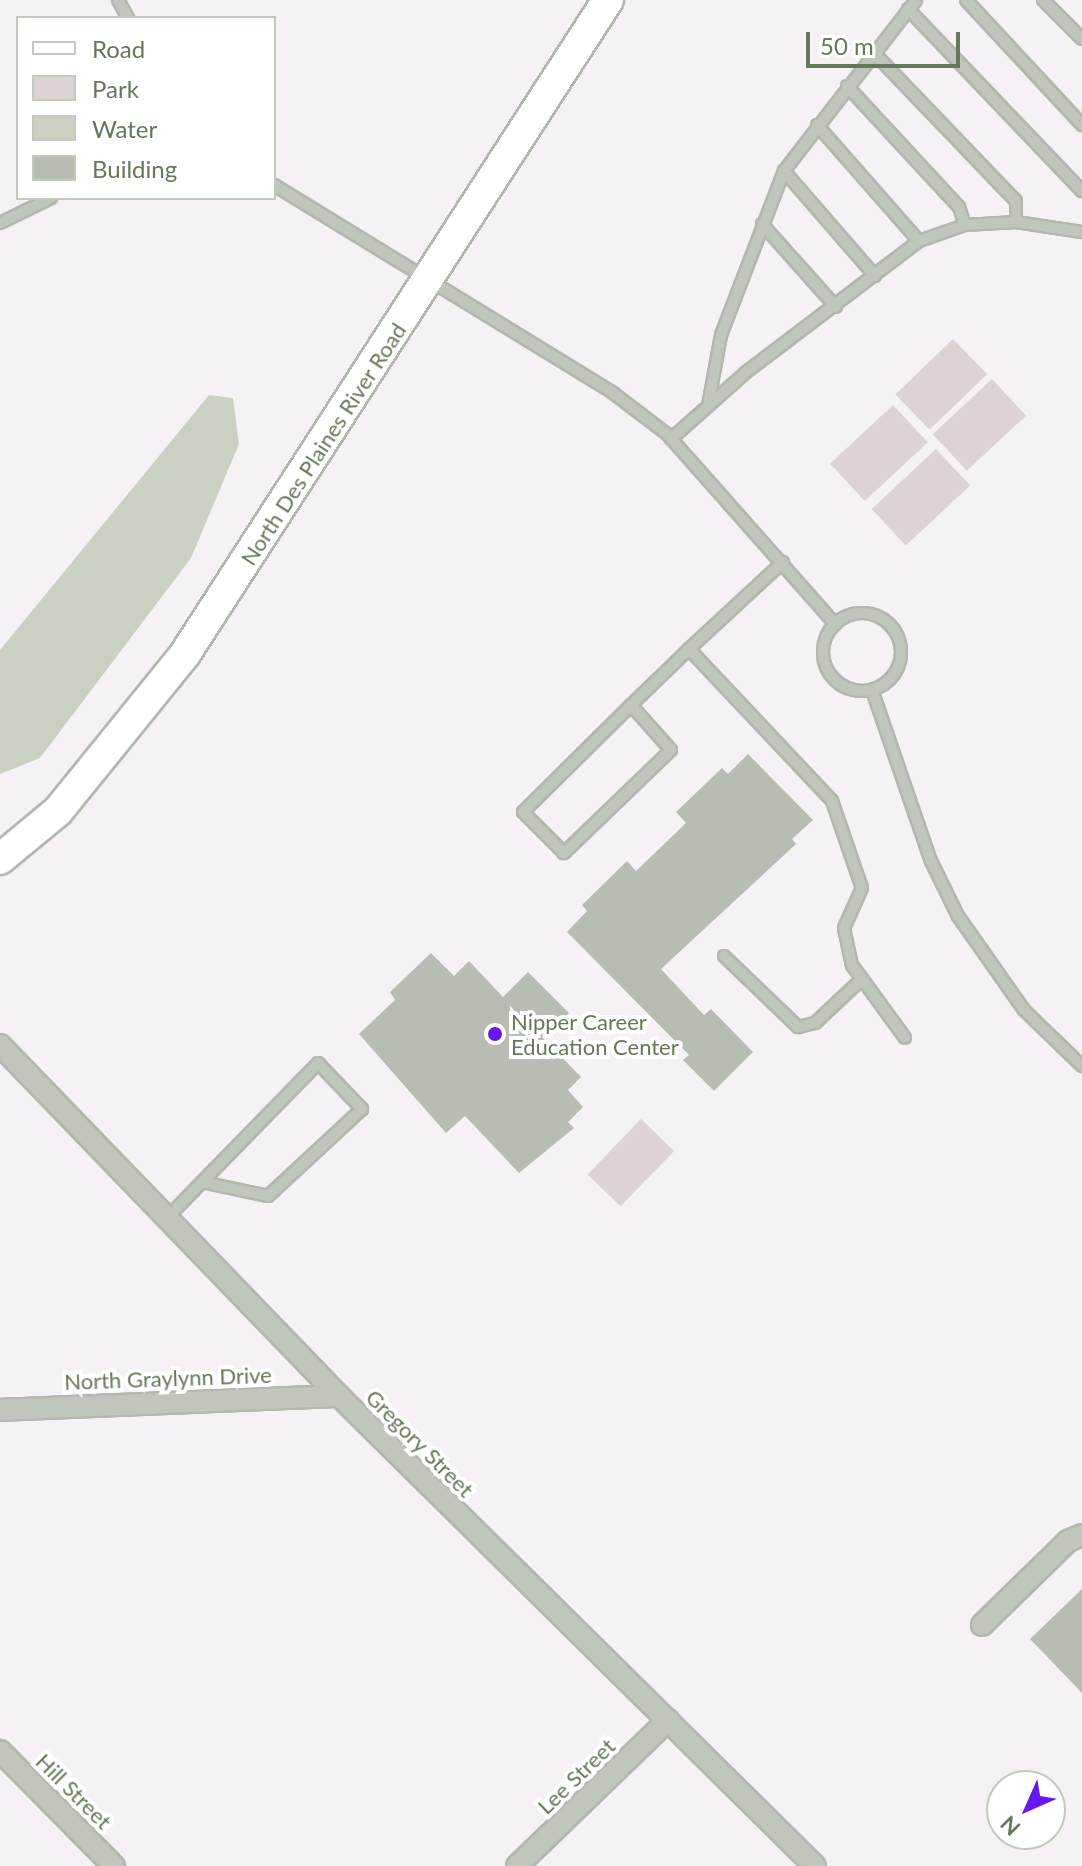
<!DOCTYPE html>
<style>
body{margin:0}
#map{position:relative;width:1082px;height:1866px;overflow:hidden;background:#f5f1f5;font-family:Lato,sans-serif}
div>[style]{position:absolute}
.green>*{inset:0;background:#ddd2d4;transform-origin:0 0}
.water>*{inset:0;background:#cad1c2}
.building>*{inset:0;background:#b7bdb2}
.roads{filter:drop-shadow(2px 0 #b2b8ae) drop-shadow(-2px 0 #b2b8ae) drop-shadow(0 2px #b2b8ae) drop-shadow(0 -2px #b2b8ae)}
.service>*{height:10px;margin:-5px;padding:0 5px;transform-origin:5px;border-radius:5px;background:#c1c6bd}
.service>.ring{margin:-5px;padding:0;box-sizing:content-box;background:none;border:10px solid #c1c6bd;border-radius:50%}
.minor>*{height:20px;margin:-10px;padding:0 10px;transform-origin:10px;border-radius:10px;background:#c1c6bd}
.primary>*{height:30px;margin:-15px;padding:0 15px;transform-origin:15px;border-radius:15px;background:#fff}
.dots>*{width:22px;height:22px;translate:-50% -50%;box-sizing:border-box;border:4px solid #fff;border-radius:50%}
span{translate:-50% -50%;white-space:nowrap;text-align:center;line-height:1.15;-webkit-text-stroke:8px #fff;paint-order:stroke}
.street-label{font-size:22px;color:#66785a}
.poi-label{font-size:22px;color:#66785a}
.left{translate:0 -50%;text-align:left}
.legend{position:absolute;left:16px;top:16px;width:260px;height:184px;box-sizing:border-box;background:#fff;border:2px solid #c2c9bd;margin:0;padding:10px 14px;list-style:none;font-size:24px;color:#66785a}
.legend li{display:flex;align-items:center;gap:16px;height:40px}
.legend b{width:40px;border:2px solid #c2c9bd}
.north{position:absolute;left:986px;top:1770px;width:80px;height:80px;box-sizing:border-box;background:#fff;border:2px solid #c2c9bd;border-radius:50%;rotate:225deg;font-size:22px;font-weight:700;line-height:32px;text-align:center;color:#66785a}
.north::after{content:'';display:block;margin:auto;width:28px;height:36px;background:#6618ee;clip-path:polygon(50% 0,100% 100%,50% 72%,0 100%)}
.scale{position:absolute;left:806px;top:32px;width:154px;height:36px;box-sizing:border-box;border:4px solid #66785a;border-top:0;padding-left:10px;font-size:24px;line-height:28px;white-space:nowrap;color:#66785a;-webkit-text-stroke:6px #fff;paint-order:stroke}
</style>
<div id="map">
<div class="green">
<i style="left:953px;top:339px;width:49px;height:80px;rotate:46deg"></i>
<i style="left:992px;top:379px;width:50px;height:81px;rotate:47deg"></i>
<i style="left:893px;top:405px;width:51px;height:86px;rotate:47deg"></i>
<i style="left:936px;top:449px;width:50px;height:88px;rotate:47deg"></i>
<i style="left:641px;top:1119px;width:46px;height:77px;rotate:44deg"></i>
</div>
<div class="water">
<i style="clip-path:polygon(209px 395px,233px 398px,239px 444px,191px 558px,40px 758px,0 774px,0 650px)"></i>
</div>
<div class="building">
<i style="clip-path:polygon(748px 754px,813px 820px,792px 839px,796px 844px,661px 969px,704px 1015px,711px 1009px,753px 1052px,714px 1091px,683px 1060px,689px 1055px,567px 932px,587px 911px,582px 905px,627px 861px,636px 871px,686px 823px,676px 812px,722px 768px,728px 774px)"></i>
<i style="clip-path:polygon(431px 953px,454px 976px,469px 961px,503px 997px,528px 972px,569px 1013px,543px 1038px,581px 1077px,568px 1090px,583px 1107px,568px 1122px,574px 1128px,519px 1173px,465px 1116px,446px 1133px,359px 1034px,395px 1000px,390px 992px)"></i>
<i style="clip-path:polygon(1082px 1589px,1082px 1693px,1030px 1639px)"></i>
</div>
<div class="roads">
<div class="service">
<i style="left:118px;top:0;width:21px;rotate:61deg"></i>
<i style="left:966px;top:0;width:171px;rotate:47.1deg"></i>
<i style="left:1043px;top:0;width:55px;rotate:45deg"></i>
<i style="left:908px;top:9px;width:252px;rotate:46.3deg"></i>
<i style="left:874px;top:53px;width:205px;rotate:46.2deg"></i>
<i style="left:1016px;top:201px;width:21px;rotate:90deg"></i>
<i style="left:847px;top:86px;width:165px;rotate:47.2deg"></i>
<i style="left:959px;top:207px;width:19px;rotate:72deg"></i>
<i style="left:817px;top:125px;width:154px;rotate:48.7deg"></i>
<i style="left:784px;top:171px;width:139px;rotate:49.1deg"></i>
<i style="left:274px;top:185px;width:398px;rotate:31.5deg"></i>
<i style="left:613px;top:393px;width:68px;rotate:37.2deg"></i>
<i style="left:667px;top:434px;width:254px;rotate:48.5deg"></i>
<i style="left:0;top:223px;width:57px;rotate:-26.1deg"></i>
<i style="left:762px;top:224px;width:111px;rotate:48.3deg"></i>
<i style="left:708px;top:406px;width:72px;rotate:-79.6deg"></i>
<i style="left:721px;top:335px;width:176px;rotate:-69deg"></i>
<i style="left:784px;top:171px;width:216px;rotate:-52.3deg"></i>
<i style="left:671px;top:439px;width:99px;rotate:-41.7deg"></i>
<i style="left:745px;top:373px;width:218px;rotate:-37.2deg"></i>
<i style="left:919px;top:241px;width:49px;rotate:-19.2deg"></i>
<i style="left:965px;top:225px;width:51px;rotate:-3.4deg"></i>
<i style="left:1016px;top:222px;width:67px;rotate:8.6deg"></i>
<i class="ring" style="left:823px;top:613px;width:68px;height:68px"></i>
<i style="left:689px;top:649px;width:209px;rotate:46.7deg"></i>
<i style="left:832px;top:801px;width:92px;rotate:71deg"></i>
<i style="left:862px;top:888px;width:44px;rotate:114.2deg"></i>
<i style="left:844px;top:928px;width:38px;rotate:78deg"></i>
<i style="left:852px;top:965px;width:90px;rotate:54deg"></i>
<i style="left:872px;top:690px;width:181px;rotate:71deg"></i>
<i style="left:931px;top:861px;width:61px;rotate:63.9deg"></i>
<i style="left:958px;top:916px;width:115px;rotate:54.9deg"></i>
<i style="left:1024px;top:1010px;width:81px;rotate:44deg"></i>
<i style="left:631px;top:705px;width:60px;rotate:48.4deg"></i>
<i style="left:671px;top:750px;width:149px;rotate:136.1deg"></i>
<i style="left:564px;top:853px;width:58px;rotate:-135deg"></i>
<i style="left:523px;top:812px;width:152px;rotate:-44.7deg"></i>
<i style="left:631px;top:705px;width:81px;rotate:-44deg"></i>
<i style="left:689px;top:649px;width:128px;rotate:-42.8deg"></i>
<i style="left:724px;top:956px;width:103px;rotate:43.8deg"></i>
<i style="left:798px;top:1027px;width:17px;rotate:-13deg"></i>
<i style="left:815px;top:1023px;width:63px;rotate:-43.1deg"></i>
<i style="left:169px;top:1216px;width:47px;rotate:-45.9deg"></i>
<i style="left:202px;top:1182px;width:166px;rotate:-45.7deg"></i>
<i style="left:318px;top:1063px;width:64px;rotate:46.3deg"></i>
<i style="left:362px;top:1109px;width:128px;rotate:137.2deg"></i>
<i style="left:268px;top:1196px;width:67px;rotate:-168deg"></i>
</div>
<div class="minor">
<i style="left:0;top:1045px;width:488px;rotate:46deg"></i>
<i style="left:339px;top:1396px;width:669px;rotate:44.64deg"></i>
<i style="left:0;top:1410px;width:339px;rotate:-2.4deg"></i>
<i style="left:982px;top:1625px;width:120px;rotate:-44.3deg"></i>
<i style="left:1068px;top:1541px;width:15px;rotate:-23deg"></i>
<i style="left:0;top:1751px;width:162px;rotate:45.3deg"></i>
<i style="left:517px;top:1866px;width:210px;rotate:-44deg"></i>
</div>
<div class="primary">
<i style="left:0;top:859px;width:75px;rotate:-39.6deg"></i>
<i style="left:58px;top:811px;width:202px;rotate:-51deg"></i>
<i style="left:185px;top:654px;width:779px;rotate:-57.11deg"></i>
</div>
</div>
<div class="dots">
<i style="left:495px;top:1034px;background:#6618ee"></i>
</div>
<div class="street-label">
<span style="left:323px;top:444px;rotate:-57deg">North Des Plaines River Road</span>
<span style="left:168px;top:1378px;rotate:-2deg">North Graylynn Drive</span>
<span style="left:420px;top:1443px;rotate:45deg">Gregory Street</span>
<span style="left:576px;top:1776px;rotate:-44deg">Lee Street</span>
<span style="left:74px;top:1791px;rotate:45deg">Hill Street</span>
</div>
<div class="poi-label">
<span class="left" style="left:511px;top:1034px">Nipper Career<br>Education Center</span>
</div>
<ul class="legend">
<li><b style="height:10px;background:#fff"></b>Road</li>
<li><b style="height:22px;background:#ddd2d4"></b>Park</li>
<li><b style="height:22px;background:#cad1c2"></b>Water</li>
<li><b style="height:22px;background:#b7bdb2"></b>Building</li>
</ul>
<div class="north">N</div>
<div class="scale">50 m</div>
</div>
